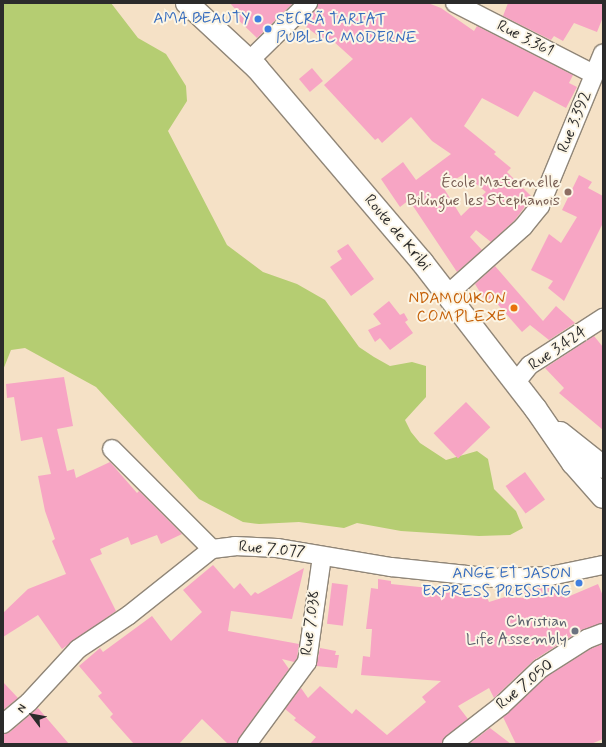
<!DOCTYPE html>
<meta charset="utf-8">
<style>
body{margin:0}
#map{position:relative;width:606px;height:747px;overflow:hidden;background:#f5e1c6;font-family:Mynerve,sans-serif}
div>[style]{position:absolute}
.green>*{inset:0;background:#b5cd72}
.building>*{inset:0;background:#f7a5c4;transform-origin:0 0}
.roads{filter:drop-shadow(1px 0 #908678) drop-shadow(-1px 0 #908678) drop-shadow(0 1px #908678) drop-shadow(0 -1px #908678)}
.street>*{height:18px;margin:-9px;padding:0 9px;transform-origin:9px;border-radius:9px;background:#fff}
.secondary>*{height:22px;margin:-11px;padding:0 11px;transform-origin:11px;border-radius:11px;background:#fff}
.dots>*{width:11px;height:11px;translate:-50% -50%;box-sizing:border-box;border:2px solid #fcf5e5;border-radius:50%}
span{translate:-50% -50%;white-space:nowrap;text-align:center;line-height:1.15;-webkit-text-stroke:4px #fcf5e5;paint-order:stroke}
.shop-label{font-size:16px;color:#366cbe}
.right{translate:-100% -50%;text-align:right}
.left{translate:0 -50%;text-align:left}
.street-label{font-size:16px;color:#2b2b2b}
.education-label{font-size:16px;color:#785e54}
.food-label{font-size:16px;color:#c56008}
.worship-label{font-size:16px;color:#5b616d}
.frame{position:absolute;inset:0;border:4px solid #2b2b2b;pointer-events:none}
.north{position:absolute;left:12px;top:695px;width:40px;height:40px;-webkit-text-stroke:3px #fcf5e5;paint-order:stroke;rotate:302deg;font-size:11px;font-weight:700;line-height:16px;text-align:center;color:#2b2b2b}
.north::after{content:'';display:block;margin:auto;width:14px;height:18px;background:#2b2b2b;clip-path:polygon(50% 0,100% 100%,50% 72%,0 100%)}
</style>
<div id="map">
<div class="green">
<i style="clip-path:polygon(3px 3px,111px 3px,138px 38px,166px 54px,186px 86px,187px 101px,168px 131px,227px 245px,263px 272px,297px 284px,325px 300px,359px 347px,374px 357px,390px 366px,412px 362px,426px 366px,426px 397px,405px 420px,411px 432px,420px 443px,446px 460px,477px 451px,488px 459px,494px 489px,516px 511px,523px 528px,510px 535px,479px 536px,401px 531px,357px 523px,344px 528px,299px 522px,259px 524px,243px 522px,199px 499px,96px 387px,25px 348px,11px 350px,3px 370px)"></i>
</div>
<div class="building">
<i style="clip-path:polygon(230px 3px,293px 3px,257px 38px,232px 14px,236px 10px)"></i>
<i style="clip-path:polygon(evenodd,318px 3px,428px 3px,441px 8px,474px 31px,477px 26px,573px 75px,569px 83px,577px 87px,566px 108px,534px 91px,518px 117px,482px 98px,464px 126px,496px 152px,494px 154px,511px 168px,507px 172px,532px 197px,515px 220px,491px 242px,476px 230px,470px 237px,482px 250px,457px 272px,409px 200px,400px 207px,381px 179px,403px 162px,416px 180px,451px 154px,432px 141px,411px 117px,382px 143px,378px 138px,375px 140px,324px 85px,353px 59px,332px 40px,329px 44px,302px 24px,315px 10px,318px 3px,464px 174px,486px 192px,461px 216px,443px 187px,464px 174px)"></i>
<i style="clip-path:polygon(508px 3px,603px 3px,603px 17px,597px 32px,574px 23px,563px 41px,554px 36px,551px 40px,503px 16px)"></i>
<i style="left:312px;top:68px;width:17px;height:17px;rotate:50deg"></i>
<i style="clip-path:polygon(579px 175px,592px 182px,588px 188px,603px 196px,603px 223px,564px 301px,548px 288px,553px 281px,531px 270px,549px 234px,561px 243px,577px 217px,562px 210px)"></i>
<i style="clip-path:polygon(348px 244px,374px 279px,351px 296px,330px 267px,342px 259px,337px 251px)"></i>
<i style="clip-path:polygon(495px 266px,543px 321px,556px 306px,575px 323px,549px 340px,530px 325px,522px 332px,493px 299px,488px 305px,475px 284px)"></i>
<i style="clip-path:polygon(389px 301px,400px 315px,404px 313px,408px 320px,405px 322px,413px 333px,390px 350px,380px 338px,375px 342px,368px 330px,381px 324px,373px 314px)"></i>
<i style="clip-path:polygon(594px 336px,603px 347px,603px 430px,559px 393px,564px 388px,545px 368px)"></i>
<i style="clip-path:polygon(64px 377px,73px 426px,57px 429px,67px 471px,74px 469px,76px 478px,110px 462px,137px 493px,139px 491px,182px 534px,161px 544px,157px 535px,131px 545px,128px 537px,100px 549px,102px 554px,90px 559px,116px 611px,62px 649px,38px 615px,3px 637px,3px 613px,28px 589px,66px 574px,52px 541px,55px 539px,45px 511px,38px 476px,51px 474px,42px 437px,21px 441px,14px 397px,7px 398px,6px 384px)"></i>
<i style="left:466px;top:402px;width:35px;height:45px;rotate:46deg"></i>
<i style="left:525px;top:472px;width:34px;height:24px;rotate:54deg"></i>
<i style="clip-path:polygon(213px 565px,234px 589px,240px 583px,251px 596px,255px 592px,258px 594px,304px 568px,292px 619px,231px 611px,228px 631px,299px 644px,297px 658px,294px 662px,282px 659px,289px 669px,239px 738px,237px 744px,228px 744px,202px 719px,179px 744px,134px 744px,110px 717px,113px 714px,98px 696px,102px 693px,79px 666px,100px 648px,103px 652px,152px 616px,171px 641px,202px 612px,183px 590px)"></i>
<i style="clip-path:polygon(378px 579px,391px 581px,391px 584px,429px 588px,429px 591px,486px 595px,489px 602px,505px 597px,526px 598px,523px 590px,560px 585px,565px 598px,598px 584px,603px 596px,603px 623px,581px 630px,534px 660px,494px 698px,489px 688px,458px 706px,468px 719px,446px 736px,442px 744px,310px 744px,316px 737px,294px 720px,296px 718px,285px 709px,301px 688px,308px 698px,320px 686px,352px 714px,356px 709px,387px 735px,426px 702px,422px 697px,441px 681px,361px 675px,363px 656px,370px 657px,372px 629px,366px 629px,371px 588px,378px 589px)"></i>
<i style="left:332px;top:583px;width:16px;height:41px;rotate:7deg"></i>
<i style="clip-path:polygon(603px 644px,603px 739px,591px 744px,516px 744px,503px 717px,546px 677px,592px 648px)"></i>
<i style="clip-path:polygon(320px 648px,336px 651px,335px 655px,339px 655px,337px 668px,316px 666px)"></i>
<i style="clip-path:polygon(3px 682px,18px 698px,3px 710px)"></i>
<i style="clip-path:polygon(38px 708px,69px 744px,3px 744px,3px 734px,10px 732px)"></i>
<i style="clip-path:polygon(490px 728px,511px 744px,469px 744px)"></i>
</div>
<div class="roads">
<div class="street">
<i style="left:455px;top:3px;width:156px;rotate:27.1deg"></i>
<i style="left:249px;top:61px;width:83px;rotate:-44.5deg"></i>
<i style="left:448px;top:294px;width:101px;rotate:-41.8deg"></i>
<i style="left:523px;top:227px;width:27px;rotate:-51deg"></i>
<i style="left:540px;top:206px;width:165px;rotate:-67.6deg"></i>
<i style="left:516px;top:382px;width:22px;rotate:-51deg"></i>
<i style="left:530px;top:365px;width:87px;rotate:-32.8deg"></i>
<i style="left:112px;top:449px;width:141px;rotate:45deg"></i>
<i style="left:3px;top:724px;width:34px;rotate:-40deg"></i>
<i style="left:29px;top:702px;width:72px;rotate:-47.2deg"></i>
<i style="left:78px;top:649px;width:61px;rotate:-33.7deg"></i>
<i style="left:129px;top:615px;width:106px;rotate:-38.5deg"></i>
<i style="left:212px;top:549px;width:23px;rotate:-7deg"></i>
<i style="left:235px;top:546px;width:42px;rotate:2.7deg"></i>
<i style="left:277px;top:548px;width:116px;rotate:9.5deg"></i>
<i style="left:391px;top:567px;width:105px;rotate:6deg"></i>
<i style="left:495px;top:578px;width:55px;rotate:-2.1deg"></i>
<i style="left:550px;top:576px;width:54px;rotate:-11.7deg"></i>
<i style="left:247px;top:744px;width:102px;rotate:-53.8deg"></i>
<i style="left:307px;top:662px;width:107px;rotate:-81.9deg"></i>
<i style="left:452px;top:744px;width:62px;rotate:-37.8deg"></i>
<i style="left:501px;top:706px;width:54px;rotate:-43.5deg"></i>
<i style="left:540px;top:669px;width:56px;rotate:-32.6deg"></i>
<i style="left:587px;top:639px;width:17px;rotate:-21deg"></i>
</div>
<div class="secondary">
<i style="left:187px;top:3px;width:96px;rotate:42.9deg"></i>
<i style="left:257px;top:68px;width:255px;rotate:49.6deg"></i>
<i style="left:422px;top:262px;width:185px;rotate:52.3deg"></i>
<i style="left:535px;top:408px;width:67px;rotate:55.4deg"></i>
<i style="left:573px;top:463px;width:45px;rotate:48.6deg"></i>
<i style="left:560px;top:433px;width:55px;rotate:38.3deg"></i>
</div>
</div>
<div class="dots">
<i style="left:258px;top:19px;background:#3f7fe0"></i>
<i style="left:268px;top:29px;background:#3f7fe0"></i>
<i style="left:568px;top:192px;background:#8d6e63"></i>
<i style="left:514px;top:308px;background:#e8710a"></i>
<i style="left:579px;top:583px;background:#3f7fe0"></i>
<i style="left:575px;top:631px;background:#6b7280"></i>
</div>
<div class="shop-label">
<span class="right" style="left:250px;top:19px">AMA BEAUTY</span>
<span class="left" style="left:276px;top:29px">SECRÃ TARIAT<br>PUBLIC MODERNE</span>
<span class="right" style="left:571px;top:583px">ANGE ET JASON<br>EXPRESS PRESSING</span>
</div>
<div class="street-label">
<span style="left:525px;top:39px;rotate:27deg">Rue 3.361</span>
<span style="left:575px;top:122px;rotate:-68deg">Rue 3.392</span>
<span style="left:397px;top:233px;rotate:50deg">Route de Kribi</span>
<span style="left:558px;top:349px;rotate:-34deg">Rue 3.424</span>
<span style="left:272px;top:550px;rotate:5deg">Rue 7.077</span>
<span style="left:311px;top:623px;rotate:-83deg">Rue 7.038</span>
<span style="left:525px;top:685px;rotate:-40deg">Rue 7.050</span>
</div>
<div class="education-label">
<span class="right" style="left:560px;top:192px">École Maternelle<br>Bilingue les Stephanois</span>
</div>
<div class="food-label">
<span class="right" style="left:506px;top:308px">NDAMOUKON<br>COMPLEXE</span>
</div>
<div class="worship-label">
<span class="right" style="left:567px;top:631px">Christian<br>Life Assembly</span>
</div>
<div class="frame"></div>
<div class="north">N</div>
</div>
